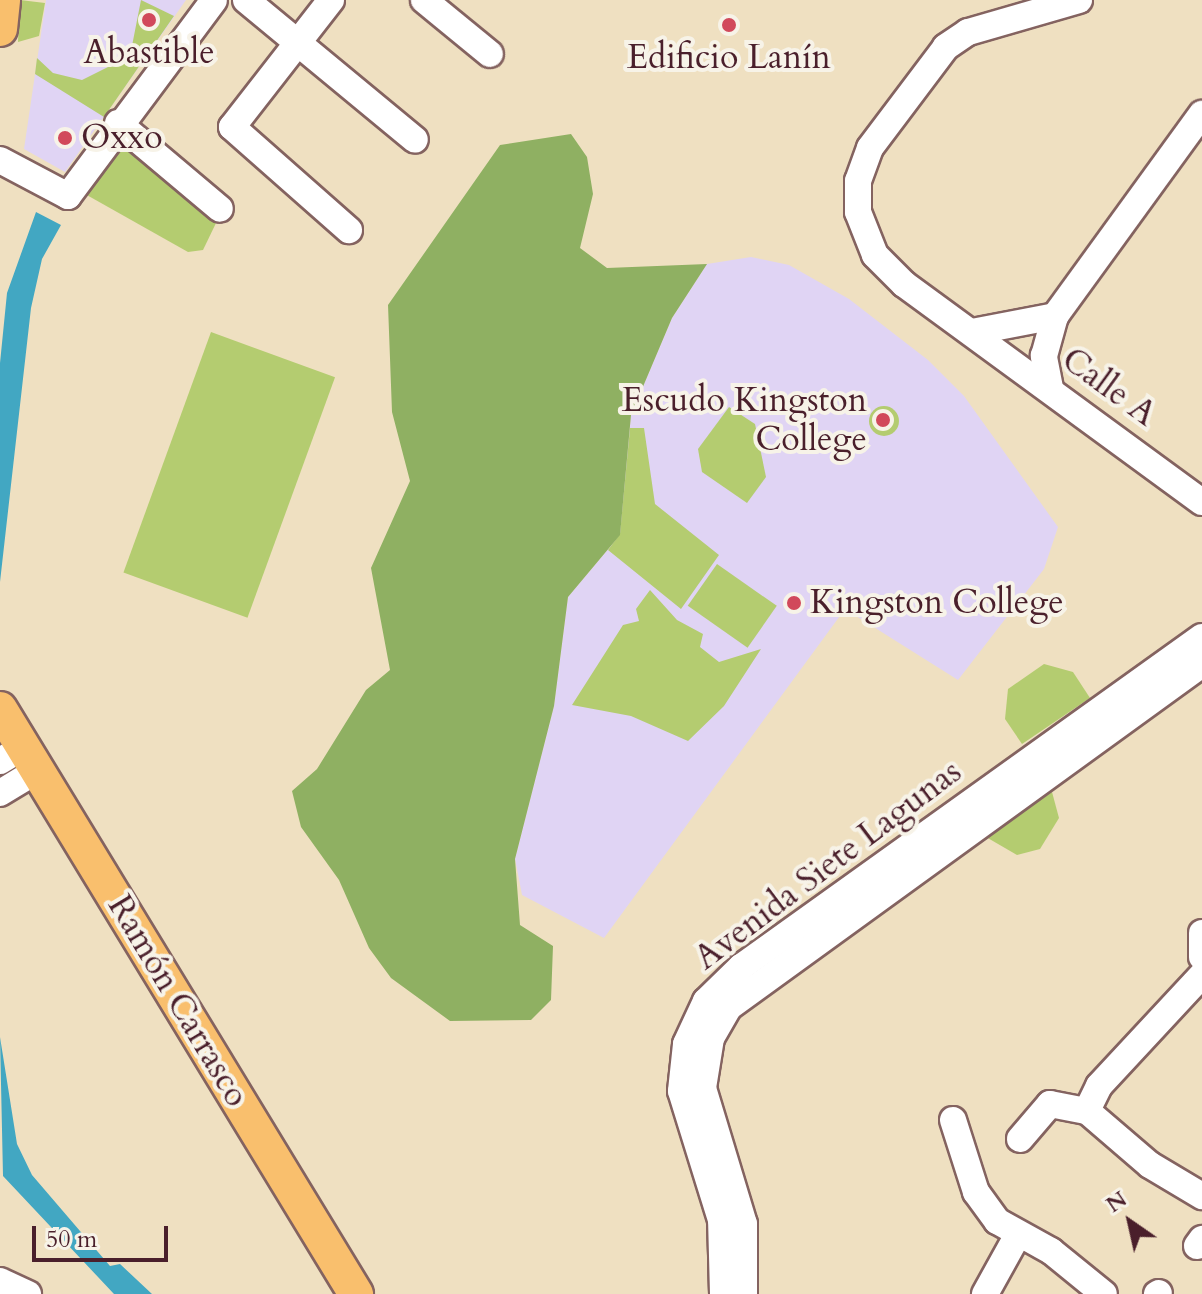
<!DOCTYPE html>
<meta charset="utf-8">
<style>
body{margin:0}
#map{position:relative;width:1202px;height:1294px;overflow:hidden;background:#efe0c1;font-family:Cardo,serif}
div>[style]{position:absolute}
.built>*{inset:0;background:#e0d4f4}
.green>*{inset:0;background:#b4cc70;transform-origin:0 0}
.round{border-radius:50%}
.forest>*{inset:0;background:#8fb062}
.water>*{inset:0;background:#42a7c2}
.roads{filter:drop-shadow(2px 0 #846360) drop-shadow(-2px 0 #846360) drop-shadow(0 2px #846360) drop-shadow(0 -2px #846360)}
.minor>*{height:26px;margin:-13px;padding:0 13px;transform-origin:13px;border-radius:13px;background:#fff}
.major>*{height:34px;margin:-17px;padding:0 17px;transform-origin:17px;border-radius:17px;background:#f9bf6d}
.dots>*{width:22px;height:22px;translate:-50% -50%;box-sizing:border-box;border:4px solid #f7f3e8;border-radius:50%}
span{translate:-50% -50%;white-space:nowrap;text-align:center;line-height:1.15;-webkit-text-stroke:8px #f7f3e8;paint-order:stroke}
.poi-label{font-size:34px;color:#4a1f2b}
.left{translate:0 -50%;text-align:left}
.right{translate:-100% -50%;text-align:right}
.street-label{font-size:34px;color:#4a1f2b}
.north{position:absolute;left:1090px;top:1182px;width:80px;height:80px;-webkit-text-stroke:6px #f7f3e8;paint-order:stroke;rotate:326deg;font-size:22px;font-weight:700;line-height:32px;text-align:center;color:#4a1f2b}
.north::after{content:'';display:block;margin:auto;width:28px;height:36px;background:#4a1f2b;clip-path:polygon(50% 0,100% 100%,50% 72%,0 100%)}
.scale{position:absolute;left:32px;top:1226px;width:136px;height:36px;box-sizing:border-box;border:4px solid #4a1f2b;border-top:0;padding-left:10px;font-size:24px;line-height:28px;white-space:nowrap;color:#4a1f2b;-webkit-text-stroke:6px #f7f3e8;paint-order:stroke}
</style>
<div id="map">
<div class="built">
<i style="clip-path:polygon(46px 0,186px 0,65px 172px,24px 149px)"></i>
<i style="clip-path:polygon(751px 257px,789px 265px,849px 299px,928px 360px,964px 396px,1058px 527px,1044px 569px,958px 680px,845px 609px,604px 938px,522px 895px,515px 859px,554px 706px,568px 597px,620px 535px,631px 415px,672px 318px,707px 264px)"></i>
</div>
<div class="green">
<i style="clip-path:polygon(20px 0,45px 3px,39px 36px,18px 42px)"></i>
<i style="clip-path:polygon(141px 0,174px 16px,104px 117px,35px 74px,37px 58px,53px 73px,82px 80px,130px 56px)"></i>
<i style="clip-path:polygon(122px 139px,217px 221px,203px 250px,188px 252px,85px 194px)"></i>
<i style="left:211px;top:332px;width:132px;height:256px;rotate:20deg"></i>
<i class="round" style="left:869px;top:406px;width:30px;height:30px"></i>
<i style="clip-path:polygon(729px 407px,755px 424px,766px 477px,747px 503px,702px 472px,698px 449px)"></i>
<i style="clip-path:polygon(630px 428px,644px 428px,655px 504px,719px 555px,681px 609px,608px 550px,620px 534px)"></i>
<i style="left:717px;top:564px;width:73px;height:51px;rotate:35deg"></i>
<i style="clip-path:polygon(650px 590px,677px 620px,703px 634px,700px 647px,719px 662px,761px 649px,724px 706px,688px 741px,631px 716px,572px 705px,623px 625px,639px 621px,636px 609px)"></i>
<i style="clip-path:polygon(1044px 664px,1073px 672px,1090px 698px,1022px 744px,1005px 719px,1008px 689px)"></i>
<i style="clip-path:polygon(1052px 792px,1059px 818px,1040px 849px,1017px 855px,986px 837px)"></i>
</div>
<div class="forest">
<i style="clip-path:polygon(571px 134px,587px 157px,593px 194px,580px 248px,607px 268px,707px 264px,672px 318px,631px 415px,620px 535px,568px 597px,554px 706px,515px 859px,520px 925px,553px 946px,551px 1000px,531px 1020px,450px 1021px,391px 978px,369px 948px,339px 880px,301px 827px,292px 791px,317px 769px,366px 690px,390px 670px,371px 568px,410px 481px,392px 412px,388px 305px,500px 145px)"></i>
</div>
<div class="water">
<i style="clip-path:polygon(36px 212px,61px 225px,42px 259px,31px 308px,0 582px,0 363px,7px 293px)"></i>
<i style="clip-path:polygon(0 1037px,17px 1144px,32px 1175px,110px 1266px,120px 1264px,152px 1294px,114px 1294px,3px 1176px)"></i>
</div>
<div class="roads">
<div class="minor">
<i style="left:246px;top:0;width:219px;rotate:39.6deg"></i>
<i style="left:331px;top:0;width:161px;rotate:127.9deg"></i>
<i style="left:232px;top:127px;width:156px;rotate:41.4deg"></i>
<i style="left:424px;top:0;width:85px;rotate:39.3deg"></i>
<i style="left:1079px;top:0;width:116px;rotate:163.9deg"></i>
<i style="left:968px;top:32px;width:27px;rotate:146deg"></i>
<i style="left:946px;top:47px;width:126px;rotate:127deg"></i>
<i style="left:870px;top:148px;width:35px;rotate:110deg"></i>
<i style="left:858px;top:181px;width:31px;rotate:90deg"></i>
<i style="left:858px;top:212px;width:46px;rotate:68.4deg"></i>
<i style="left:875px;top:255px;width:41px;rotate:45deg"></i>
<i style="left:904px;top:284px;width:369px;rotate:36.2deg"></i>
<i style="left:118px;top:123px;width:133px;rotate:40.1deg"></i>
<i style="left:0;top:160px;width:77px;rotate:27.9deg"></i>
<i style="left:68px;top:196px;width:244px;rotate:-53.3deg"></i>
<i style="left:972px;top:332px;width:85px;rotate:-10.9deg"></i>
<i style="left:1050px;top:388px;width:33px;rotate:-101deg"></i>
<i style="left:1044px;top:356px;width:41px;rotate:-74.6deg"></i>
<i style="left:1055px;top:316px;width:250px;rotate:-54deg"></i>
<i style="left:0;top:761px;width:27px;rotate:-31deg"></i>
<i style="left:0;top:793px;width:44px;rotate:-31.2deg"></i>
<i style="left:1202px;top:933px;width:24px;rotate:90deg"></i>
<i style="left:1202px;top:975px;width:151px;rotate:132.9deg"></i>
<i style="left:1099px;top:1086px;width:28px;rotate:116deg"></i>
<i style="left:1087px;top:1111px;width:83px;rotate:40.6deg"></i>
<i style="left:1150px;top:1165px;width:61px;rotate:30.8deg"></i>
<i style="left:953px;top:1120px;width:76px;rotate:72.3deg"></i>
<i style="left:976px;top:1192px;width:36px;rotate:54deg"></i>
<i style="left:997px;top:1221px;width:62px;rotate:29.1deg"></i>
<i style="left:1051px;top:1251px;width:68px;rotate:39.1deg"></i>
<i style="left:1020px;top:1139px;width:46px;rotate:-49.4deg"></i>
<i style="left:1050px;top:1104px;width:38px;rotate:11deg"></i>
<i style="left:1197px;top:1246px;width:9px;rotate:-54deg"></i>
<i style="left:0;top:1281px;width:31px;rotate:25deg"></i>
<i style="left:723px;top:1294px;width:74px;rotate:-91.5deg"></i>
<i style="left:721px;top:1220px;width:135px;rotate:-107.2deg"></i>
<i style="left:681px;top:1091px;width:47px;rotate:-83.9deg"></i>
<i style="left:686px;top:1044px;width:47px;rotate:-65.1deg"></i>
<i style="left:706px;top:1001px;width:49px;rotate:-44.2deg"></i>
<i style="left:741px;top:967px;width:567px;rotate:-35.6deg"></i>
<i style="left:744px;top:1294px;width:70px;rotate:-90deg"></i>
<i style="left:744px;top:1224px;width:142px;rotate:-106.8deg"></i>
<i style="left:703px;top:1088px;width:51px;rotate:-80.9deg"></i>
<i style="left:711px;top:1038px;width:36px;rotate:-60deg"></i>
<i style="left:729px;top:1007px;width:584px;rotate:-35.95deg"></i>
<i style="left:985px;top:1294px;width:64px;rotate:-61deg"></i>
<i style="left:1157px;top:1294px;width:2px;rotate:-27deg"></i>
</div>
<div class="major">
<i style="left:0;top:29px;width:29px;rotate:-84deg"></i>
<i style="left:0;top:709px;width:685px;rotate:58.68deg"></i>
</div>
</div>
<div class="dots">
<i style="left:149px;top:20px;background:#d1495b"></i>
<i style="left:729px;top:25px;background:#d1495b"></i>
<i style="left:65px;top:138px;background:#d1495b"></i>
<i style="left:883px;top:420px;background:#d1495b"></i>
<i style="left:794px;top:603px;background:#d1495b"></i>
</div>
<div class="poi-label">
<span style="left:149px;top:53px">Abastible</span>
<span style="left:729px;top:58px">Edificio Lanín</span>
<span class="left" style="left:81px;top:138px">Oxxo</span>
<span class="right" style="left:867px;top:420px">Escudo Kingston<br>College</span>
<span class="left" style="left:810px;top:603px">Kingston College</span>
</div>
<div class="street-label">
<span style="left:1109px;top:387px;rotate:36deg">Calle A</span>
<span style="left:828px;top:865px;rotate:-37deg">Avenida Siete Lagunas</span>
<span style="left:178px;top:1001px;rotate:59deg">Ramón Carrasco</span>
</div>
<div class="north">N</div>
<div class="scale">50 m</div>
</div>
